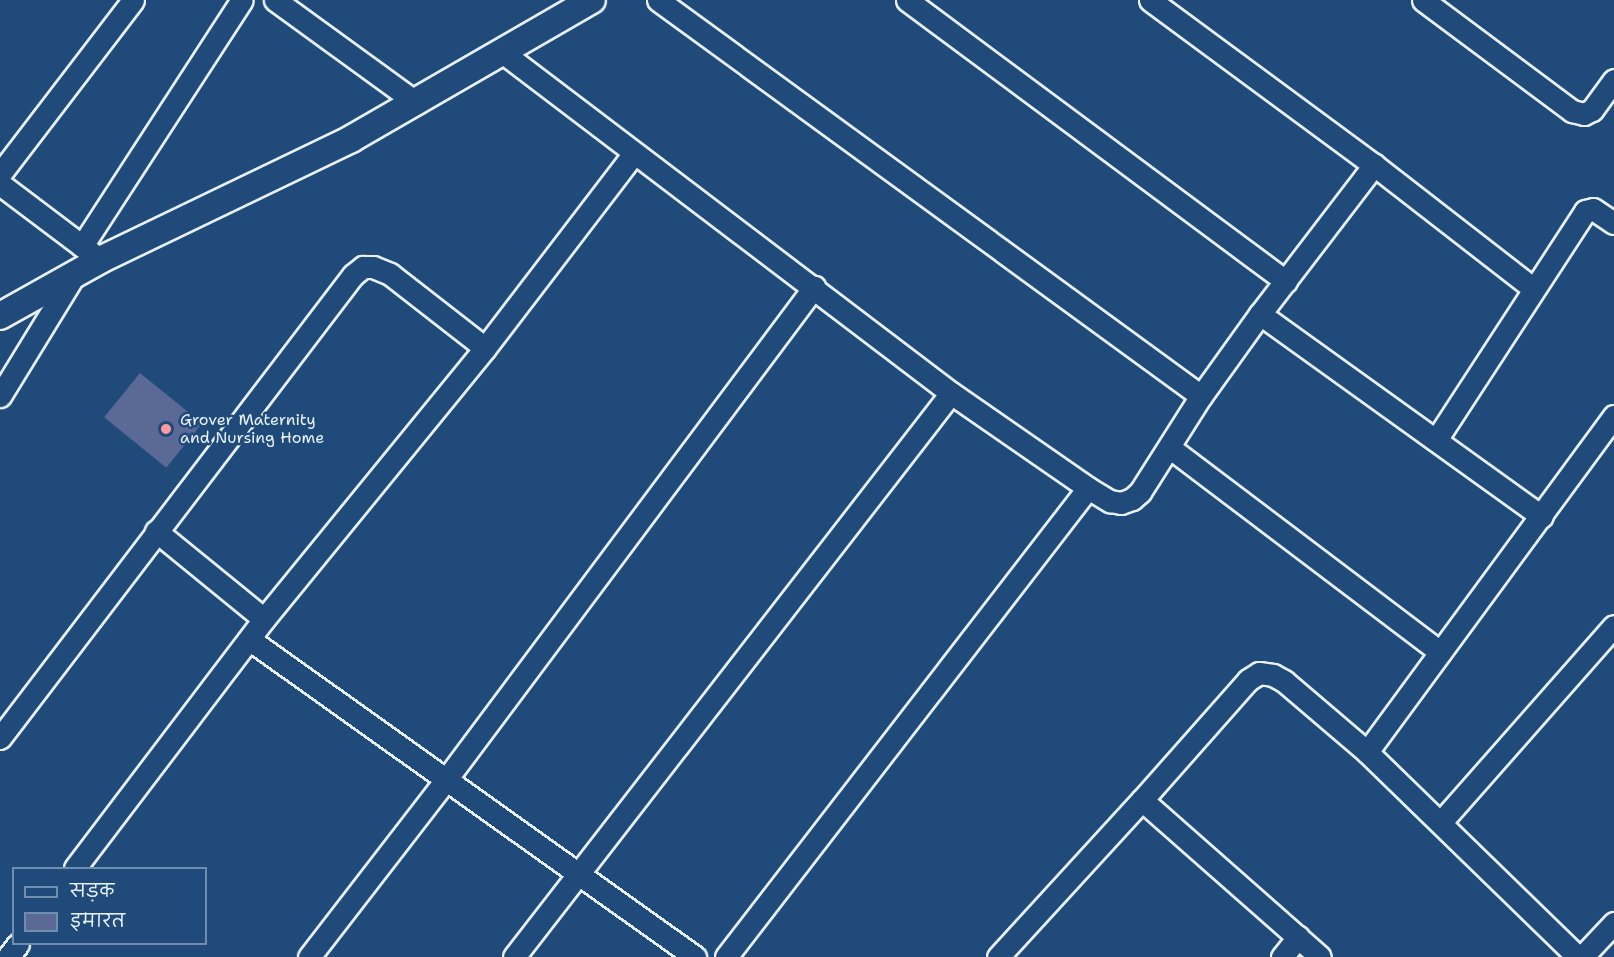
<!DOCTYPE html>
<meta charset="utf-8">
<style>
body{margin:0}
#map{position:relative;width:1614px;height:957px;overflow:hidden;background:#1f4a7a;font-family:"Shantell Sans","Playpen Sans Deva",sans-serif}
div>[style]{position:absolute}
.building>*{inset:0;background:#5b6996;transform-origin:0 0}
.roads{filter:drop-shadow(2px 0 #e8f1f8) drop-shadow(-2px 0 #e8f1f8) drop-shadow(0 2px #e8f1f8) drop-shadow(0 -2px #e8f1f8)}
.minor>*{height:21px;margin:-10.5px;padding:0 10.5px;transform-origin:10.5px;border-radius:10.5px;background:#1f4a7a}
.tertiary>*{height:26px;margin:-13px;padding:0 13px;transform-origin:13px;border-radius:13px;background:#1f4a7a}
.dots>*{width:16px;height:16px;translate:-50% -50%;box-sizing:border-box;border:3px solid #1f4a7a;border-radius:50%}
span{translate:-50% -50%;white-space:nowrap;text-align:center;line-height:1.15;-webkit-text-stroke:5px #1f4a7a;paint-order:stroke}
.poi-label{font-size:16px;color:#e8f1f8}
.left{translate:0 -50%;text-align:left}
.legend{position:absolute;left:12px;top:867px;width:195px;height:78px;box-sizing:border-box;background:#1f4a7a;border:2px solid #6f8dac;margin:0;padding:8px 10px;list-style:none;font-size:18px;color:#e8f1f8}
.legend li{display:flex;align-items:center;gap:12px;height:30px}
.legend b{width:30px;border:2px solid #6f8dac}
</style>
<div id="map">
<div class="building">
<i style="left:140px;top:373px;width:80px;height:57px;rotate:39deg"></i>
</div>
<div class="roads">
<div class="minor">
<i style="left:275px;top:0;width:175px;rotate:36deg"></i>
<i style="left:658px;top:0;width:672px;rotate:36.1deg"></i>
<i style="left:907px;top:0;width:472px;rotate:36.6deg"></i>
<i style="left:1150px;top:0;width:278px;rotate:36.4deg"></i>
<i style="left:1374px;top:165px;width:202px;rotate:37.8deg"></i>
<i style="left:1423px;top:0;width:186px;rotate:36.7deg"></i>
<i style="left:1572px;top:111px;width:12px;rotate:14deg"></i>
<i style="left:1584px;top:114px;width:9px;rotate:-27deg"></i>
<i style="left:1592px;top:110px;width:37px;rotate:-54deg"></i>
<i style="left:502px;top:52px;width:564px;rotate:37.22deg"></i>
<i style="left:951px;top:393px;width:167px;rotate:34.7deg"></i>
<i style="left:1088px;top:488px;width:26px;rotate:31deg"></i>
<i style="left:1110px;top:501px;width:11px;rotate:10deg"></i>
<i style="left:1121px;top:503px;width:12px;rotate:-20deg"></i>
<i style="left:1132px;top:499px;width:11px;rotate:-41deg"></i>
<i style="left:1140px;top:492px;width:114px;rotate:-57.6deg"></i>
<i style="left:1201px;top:396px;width:101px;rotate:-54.3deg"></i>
<i style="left:1260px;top:314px;width:188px;rotate:-52.6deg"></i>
<i style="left:0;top:174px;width:219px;rotate:-52.6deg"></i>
<i style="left:0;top:184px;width:116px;rotate:37deg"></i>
<i style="left:82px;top:246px;width:293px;rotate:-57deg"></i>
<i style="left:1260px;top:314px;width:347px;rotate:35.7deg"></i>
<i style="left:0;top:396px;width:140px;rotate:-58.5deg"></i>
<i style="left:1436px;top:440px;width:273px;rotate:-56.9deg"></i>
<i style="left:1585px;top:211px;width:8px;rotate:-14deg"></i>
<i style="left:1593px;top:209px;width:25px;rotate:34deg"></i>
<i style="left:1169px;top:447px;width:340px;rotate:37.1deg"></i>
<i style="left:156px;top:531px;width:139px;rotate:39.2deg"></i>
<i style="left:249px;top:639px;width:548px;rotate:35.49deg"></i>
<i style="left:0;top:738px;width:582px;rotate:-52.68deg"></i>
<i style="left:353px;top:275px;width:13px;rotate:-39deg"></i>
<i style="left:363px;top:267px;width:10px"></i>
<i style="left:373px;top:267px;width:18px;rotate:22deg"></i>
<i style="left:390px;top:274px;width:120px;rotate:37.9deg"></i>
<i style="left:1367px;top:752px;width:417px;rotate:-53.7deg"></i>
<i style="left:1142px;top:800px;width:160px;rotate:-48.5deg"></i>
<i style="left:1248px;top:680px;width:13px;rotate:-32deg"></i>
<i style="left:1259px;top:673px;width:14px;rotate:8deg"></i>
<i style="left:1273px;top:675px;width:13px;rotate:29deg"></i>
<i style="left:1284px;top:681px;width:109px;rotate:40.5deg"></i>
<i style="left:1367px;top:752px;width:294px;rotate:44.2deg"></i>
<i style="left:1441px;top:822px;width:261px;rotate:-48.6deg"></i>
<i style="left:75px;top:868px;width:313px;rotate:-52.8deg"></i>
<i style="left:264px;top:619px;width:350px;rotate:-50.8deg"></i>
<i style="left:485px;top:348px;width:245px;rotate:-52.6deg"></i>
<i style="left:8px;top:957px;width:16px;rotate:-52deg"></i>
<i style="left:309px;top:957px;width:222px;rotate:-52.3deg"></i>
<i style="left:445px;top:781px;width:617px;rotate:-53.24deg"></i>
<i style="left:514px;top:957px;width:713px;rotate:-52.23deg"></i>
<i style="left:726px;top:957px;width:592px;rotate:-52.34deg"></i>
<i style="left:998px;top:957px;width:213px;rotate:-47.5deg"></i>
<i style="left:1142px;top:800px;width:237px;rotate:41.4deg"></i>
<i style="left:1282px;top:957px;width:26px;rotate:-51deg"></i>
<i style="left:1582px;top:957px;width:47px;rotate:-46.7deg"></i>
</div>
<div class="tertiary">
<i style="left:0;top:316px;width:115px;rotate:-29.2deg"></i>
<i style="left:100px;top:260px;width:279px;rotate:-25.7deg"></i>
<i style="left:351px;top:139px;width:278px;rotate:-30deg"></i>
</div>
</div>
<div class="dots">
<i style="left:166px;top:429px;background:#ff9aa2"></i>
</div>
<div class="poi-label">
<span class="left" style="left:180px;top:429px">Grover Maternity<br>and Nursing Home</span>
</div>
<ul class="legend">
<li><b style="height:8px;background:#1f4a7a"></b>सड़क</li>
<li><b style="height:16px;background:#5b6996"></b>इमारत</li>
</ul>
</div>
